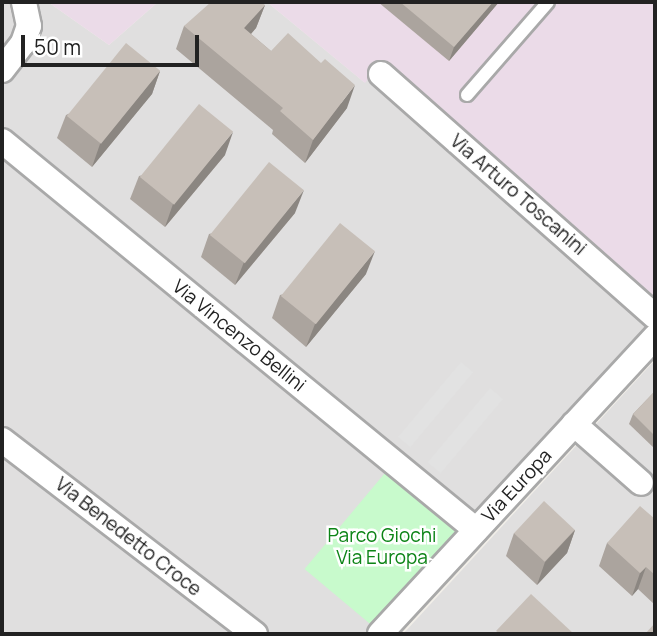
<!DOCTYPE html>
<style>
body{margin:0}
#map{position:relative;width:657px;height:636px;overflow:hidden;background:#f2efe9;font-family:Manrope,sans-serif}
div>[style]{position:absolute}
.residential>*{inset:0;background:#e0dfdf}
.industrial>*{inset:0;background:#ebdbe8}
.park>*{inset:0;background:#c8facc;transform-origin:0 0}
.parking>*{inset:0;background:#e2e2e2;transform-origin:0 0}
.roads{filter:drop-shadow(2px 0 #a9a9a9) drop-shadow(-2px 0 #a9a9a9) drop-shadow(0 2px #a9a9a9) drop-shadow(0 -2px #a9a9a9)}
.service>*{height:12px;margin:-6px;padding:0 6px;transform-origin:6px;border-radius:6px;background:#fff}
.minor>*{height:24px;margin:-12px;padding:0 12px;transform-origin:12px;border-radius:12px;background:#fff}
.wall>*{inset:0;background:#aba49e}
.shaded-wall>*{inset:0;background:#8b8681}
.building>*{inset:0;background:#c7bfb8;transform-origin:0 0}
span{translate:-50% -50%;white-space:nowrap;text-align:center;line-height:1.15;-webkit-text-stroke:5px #fff;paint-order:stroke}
.street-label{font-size:19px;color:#222}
.park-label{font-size:19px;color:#0c8416}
.frame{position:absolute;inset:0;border:4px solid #222;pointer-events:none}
.scale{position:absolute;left:21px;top:35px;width:178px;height:32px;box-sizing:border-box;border:4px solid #222;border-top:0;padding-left:9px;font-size:21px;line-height:24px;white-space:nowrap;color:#222;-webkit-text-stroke:5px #fff;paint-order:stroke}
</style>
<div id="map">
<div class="residential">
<i style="clip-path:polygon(2px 2px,48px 2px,109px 45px,158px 2px,267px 2px,364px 82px,383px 60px,655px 303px,655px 328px,366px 634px,2px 634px)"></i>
<i style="clip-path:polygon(655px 360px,655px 634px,403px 634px)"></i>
</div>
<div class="industrial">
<i style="clip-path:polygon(48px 2px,158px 2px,109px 45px)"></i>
<i style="clip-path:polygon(267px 2px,655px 2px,655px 303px,383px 61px,365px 83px)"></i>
</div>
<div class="park">
<i style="left:390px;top:467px;width:97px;height:133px;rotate:40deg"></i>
</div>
<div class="parking">
<i style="left:461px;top:362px;width:16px;height:98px;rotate:40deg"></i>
<i style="left:490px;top:388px;width:17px;height:97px;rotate:40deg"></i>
</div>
<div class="roads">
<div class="service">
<i style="left:467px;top:95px;width:123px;rotate:-48.9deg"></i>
</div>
<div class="minor">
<i style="left:2px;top:70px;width:34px;rotate:-52deg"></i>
<i style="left:23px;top:43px;width:18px;rotate:-71deg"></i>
<i style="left:29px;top:26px;width:25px;rotate:-102deg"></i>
<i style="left:381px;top:74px;width:366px;rotate:41.5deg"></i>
<i style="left:2px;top:141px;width:613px;rotate:39.37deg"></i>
<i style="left:574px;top:424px;width:89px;rotate:41.4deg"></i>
<i style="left:2px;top:440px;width:319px;rotate:37.5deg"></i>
<i style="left:380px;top:634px;width:405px;rotate:-47.2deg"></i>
</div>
</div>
<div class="wall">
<i style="clip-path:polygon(378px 2px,499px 2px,449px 61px)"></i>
<i style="clip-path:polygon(265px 5px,256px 28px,251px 34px,271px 51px,347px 108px,305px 163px,272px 134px,273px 130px,176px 49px,184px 26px)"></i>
<i style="clip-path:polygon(160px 71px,152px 94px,92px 167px,57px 138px,66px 115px)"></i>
<i style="clip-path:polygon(225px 155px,165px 227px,130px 199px,139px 176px)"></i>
<i style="clip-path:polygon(295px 213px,235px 285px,201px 257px,209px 234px)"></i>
<i style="clip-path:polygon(366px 274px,306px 347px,272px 318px,280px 295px)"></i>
<i style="clip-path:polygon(655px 391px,655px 449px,629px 424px,633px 414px)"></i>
<i style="clip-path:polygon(655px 519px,655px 605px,638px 589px,632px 596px,599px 566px,607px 543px)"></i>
<i style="clip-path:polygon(575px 530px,567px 553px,537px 585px,506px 556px,514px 533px)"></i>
</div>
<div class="shaded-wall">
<i style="clip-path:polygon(493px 2px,499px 2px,449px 61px,454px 47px)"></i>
<i style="clip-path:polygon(265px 5px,256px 28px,236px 51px,244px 28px)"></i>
<i style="clip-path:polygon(160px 71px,152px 94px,92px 167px,100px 144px)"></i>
<i style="clip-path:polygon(355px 85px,347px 108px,305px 163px,313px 140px)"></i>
<i style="clip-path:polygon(233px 132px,225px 155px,165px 227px,173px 204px)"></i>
<i style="clip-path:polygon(304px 190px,295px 213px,235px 285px,244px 262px)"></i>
<i style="clip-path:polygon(375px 251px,366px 274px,306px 347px,315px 324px)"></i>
<i style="clip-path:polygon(575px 530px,567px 553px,537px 585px,545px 562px)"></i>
<i style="clip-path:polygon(646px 567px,638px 589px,632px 596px,640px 573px)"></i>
</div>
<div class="building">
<i style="clip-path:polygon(211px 2px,261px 2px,265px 5px,244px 28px,271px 51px,288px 33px,321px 63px,325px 59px,355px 85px,313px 140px,280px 111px,283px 108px,184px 26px)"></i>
<i style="clip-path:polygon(400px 2px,493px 2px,454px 47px)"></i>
<i style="left:126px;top:43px;width:44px;height:94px;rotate:39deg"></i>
<i style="left:199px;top:104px;width:44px;height:94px;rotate:39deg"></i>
<i style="left:269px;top:162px;width:45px;height:94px;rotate:39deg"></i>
<i style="left:340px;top:223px;width:45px;height:94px;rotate:39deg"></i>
<i style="clip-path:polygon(655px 391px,655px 436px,633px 414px)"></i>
<i style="left:544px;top:501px;width:42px;height:44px;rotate:43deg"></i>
<i style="clip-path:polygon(640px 506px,655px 519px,655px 575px,646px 567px,640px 573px,607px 543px)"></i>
<i style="clip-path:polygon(531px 594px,574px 634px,500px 634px,496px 631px)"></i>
<i style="clip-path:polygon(655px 623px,655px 634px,645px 634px)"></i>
</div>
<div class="street-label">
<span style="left:518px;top:195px;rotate:41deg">Via Arturo Toscanini</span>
<span style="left:239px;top:336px;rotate:39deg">Via Vincenzo Bellini</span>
<span style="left:517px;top:486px;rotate:-47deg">Via Europa</span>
<span style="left:128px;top:537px;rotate:38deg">Via Benedetto Croce</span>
</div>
<div class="park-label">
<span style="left:382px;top:547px">Parco Giochi<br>Via Europa</span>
</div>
<div class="frame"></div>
<div class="scale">50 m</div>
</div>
